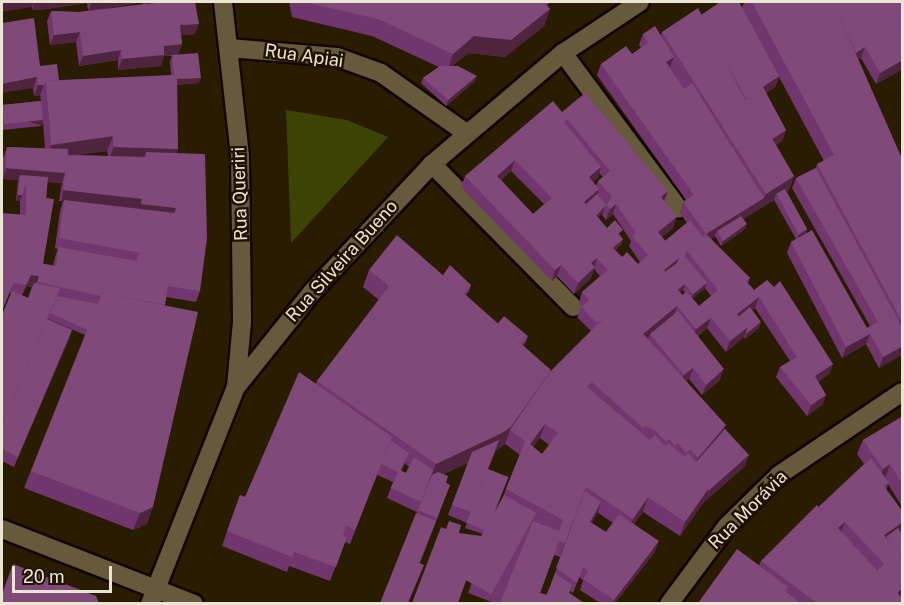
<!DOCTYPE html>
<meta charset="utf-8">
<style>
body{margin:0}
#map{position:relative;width:904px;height:605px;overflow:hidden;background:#291c01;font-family:"Public Sans",sans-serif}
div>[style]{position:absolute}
.green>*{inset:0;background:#3d4305}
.roads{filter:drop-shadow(2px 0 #110600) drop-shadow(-2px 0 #110600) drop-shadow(0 2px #110600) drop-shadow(0 -2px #110600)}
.minor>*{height:18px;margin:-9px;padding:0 9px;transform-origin:9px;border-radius:9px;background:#67593c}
.wall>*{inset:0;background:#72366f}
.shaded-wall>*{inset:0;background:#4f243e;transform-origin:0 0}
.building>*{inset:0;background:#7f497a;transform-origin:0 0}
span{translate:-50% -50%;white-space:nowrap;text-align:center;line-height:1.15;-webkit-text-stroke:5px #1f1300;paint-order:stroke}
.street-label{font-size:18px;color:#ede5d4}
.frame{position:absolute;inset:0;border:3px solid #ede5d4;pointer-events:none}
.scale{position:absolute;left:12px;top:566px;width:100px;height:27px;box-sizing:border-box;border:3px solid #ede5d4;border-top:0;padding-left:8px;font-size:18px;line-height:21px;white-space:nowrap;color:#ede5d4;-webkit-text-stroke:4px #1f1300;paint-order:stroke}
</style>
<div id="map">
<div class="green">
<i style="clip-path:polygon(286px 110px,347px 120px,388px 137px,291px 243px)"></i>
</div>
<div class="roads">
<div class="minor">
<i style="left:223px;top:2px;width:155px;rotate:83.7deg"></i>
<i style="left:240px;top:156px;width:166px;rotate:89.3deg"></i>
<i style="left:242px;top:322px;width:65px;rotate:95.3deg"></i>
<i style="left:229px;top:48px;width:108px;rotate:4.8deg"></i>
<i style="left:337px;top:57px;width:47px;rotate:20deg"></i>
<i style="left:381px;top:73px;width:104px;rotate:35.2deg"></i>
<i style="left:563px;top:53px;width:194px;rotate:53.4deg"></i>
<i style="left:432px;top:164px;width:201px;rotate:45.4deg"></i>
<i style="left:2px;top:529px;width:206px;rotate:21.3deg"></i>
<i style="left:150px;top:604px;width:233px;rotate:-68.4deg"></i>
<i style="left:236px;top:387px;width:122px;rotate:-51.3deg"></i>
<i style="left:312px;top:292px;width:175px;rotate:-46.8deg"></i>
<i style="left:432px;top:164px;width:172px;rotate:-40.3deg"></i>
<i style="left:563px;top:53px;width:92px;rotate:-33.5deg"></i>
<i style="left:669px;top:604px;width:97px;rotate:-53.4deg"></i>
<i style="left:727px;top:526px;width:73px;rotate:-44.4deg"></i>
<i style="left:779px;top:475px;width:148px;rotate:-34deg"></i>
</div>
</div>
<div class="wall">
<i style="clip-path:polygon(evenodd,2px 2px,195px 2px,195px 34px,181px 35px,182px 44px,178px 55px,199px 83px,177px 85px,177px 153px,200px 291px,196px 302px,166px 297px,165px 305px,147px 524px,133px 530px,24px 488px,85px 335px,48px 319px,47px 319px,72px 330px,14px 467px,2px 461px,2px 315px,11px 294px,10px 293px,20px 214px,20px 201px,16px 201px,18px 180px,3px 179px,3px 158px,7px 147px,45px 149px,43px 122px,41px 126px,2px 130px,2px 105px,41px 101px,40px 95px,34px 96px,33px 88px,40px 66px,59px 80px,171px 75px,170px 61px,172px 56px,164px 56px,161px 66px,118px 70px,118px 60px,79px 66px,76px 42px,50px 45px,47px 21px,51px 11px,79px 12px,88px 11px,87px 3px,40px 10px,32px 10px,32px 7px,2px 2px,143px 2px,143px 4px,97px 10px,143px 2px,2px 2px,107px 151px,108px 156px,76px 155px,107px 151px,2px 2px,47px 182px,62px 183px,59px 201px,63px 201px,60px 211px,55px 248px,58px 249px,55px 257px,53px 266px,43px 264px,47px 182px,2px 2px,27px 286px,32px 287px,28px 298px,22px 295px,27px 286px)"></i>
<i style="clip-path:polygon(289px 2px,551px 2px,547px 5px,550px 9px,544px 26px,505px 57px,468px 53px,452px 66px,475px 81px,446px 106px,421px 83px,423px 78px,439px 67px,372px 36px,292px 17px)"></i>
<i style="clip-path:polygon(evenodd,745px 2px,903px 2px,903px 69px,876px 84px,861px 58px,858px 59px,903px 161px,903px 354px,879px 368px,866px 344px,842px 358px,787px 253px,791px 242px,796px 239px,774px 200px,743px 219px,745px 229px,721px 246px,715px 236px,711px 239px,750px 278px,748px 283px,754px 290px,833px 364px,829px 374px,818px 382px,826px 395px,822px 405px,807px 416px,776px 377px,780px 367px,790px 361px,755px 308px,752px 310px,759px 328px,745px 339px,744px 337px,726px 352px,707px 328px,698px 336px,720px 380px,702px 395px,689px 379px,686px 381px,725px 429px,745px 466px,703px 503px,680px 536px,643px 512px,634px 524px,655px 552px,615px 603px,600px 603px,580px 590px,583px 580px,579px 577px,573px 593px,570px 591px,569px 593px,584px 603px,494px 603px,468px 593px,506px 489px,520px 455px,505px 444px,496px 450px,488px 469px,508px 477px,486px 535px,465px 528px,470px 516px,467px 523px,448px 515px,468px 463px,443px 474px,446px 483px,450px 485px,420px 563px,408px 603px,417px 512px,387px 498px,393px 482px,377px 475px,350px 544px,345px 542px,330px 581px,289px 566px,287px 572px,222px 546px,240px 495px,245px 497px,317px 381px,379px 300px,363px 287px,369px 270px,443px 275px,471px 285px,469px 291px,466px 295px,498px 324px,528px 336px,526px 342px,523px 345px,550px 372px,591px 331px,577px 317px,582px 306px,579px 302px,582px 292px,600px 276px,594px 269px,591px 278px,574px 294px,557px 276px,552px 281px,461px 187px,465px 176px,562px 112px,668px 191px,664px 201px,673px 228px,662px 237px,665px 241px,687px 223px,680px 213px,683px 202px,686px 200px,597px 75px,601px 64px,632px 54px,641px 48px,639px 45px,643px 34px,661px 35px,662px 32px,701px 15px,742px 7px,745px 2px,779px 77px,824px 161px,817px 164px,816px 168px,796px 178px,792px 188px,870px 326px,867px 328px,806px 234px,807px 229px,787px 192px,789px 190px,794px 176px,776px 145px,782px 141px,786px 130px,766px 93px,775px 87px,779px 77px,745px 2px,511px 171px,544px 204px,533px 214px,501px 180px,511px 171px,745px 2px,599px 173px,603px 177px,598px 181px,596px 186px,593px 181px,598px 178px,599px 173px,745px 2px,603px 212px,602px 215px,606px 220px,613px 214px,631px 241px,629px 246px,640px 262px,638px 264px,622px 257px,616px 251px,617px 248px,621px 245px,623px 239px,620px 236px,621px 235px,607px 228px,598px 217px,603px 212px,745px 2px,705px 288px,711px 296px,699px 306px,692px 298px,705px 288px,745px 2px,683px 290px,685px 293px,682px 295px,680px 292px,683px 290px,745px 2px,540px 438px,549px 445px,542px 454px,533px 447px,540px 438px,745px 2px,405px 463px,409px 467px,406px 473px,401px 471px,405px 463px,745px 2px,578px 510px,547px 595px,540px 593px,554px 555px,560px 557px,578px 510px,745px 2px,597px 512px,613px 523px,606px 532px,592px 523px,597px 512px)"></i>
<i style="clip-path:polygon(903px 419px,903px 508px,888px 484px,886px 490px,900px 531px,903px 535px,903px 595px,901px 597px,903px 603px,698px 603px,759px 565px,761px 561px,864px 464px,857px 454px,863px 440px)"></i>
</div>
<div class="shaded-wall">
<i style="clip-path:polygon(2px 2px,34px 2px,32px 7px,2px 12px)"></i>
<i style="clip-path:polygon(35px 2px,87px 2px,87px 3px,40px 10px,32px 10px)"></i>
<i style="clip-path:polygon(92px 2px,143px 2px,88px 11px)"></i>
<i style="clip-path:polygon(147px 2px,154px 2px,152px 8px,144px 9px)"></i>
<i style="clip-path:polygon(550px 9px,544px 26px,505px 57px,468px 53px,447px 71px,453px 54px,474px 36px)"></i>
<i style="clip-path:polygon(199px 24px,195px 34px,176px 36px,180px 25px)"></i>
<i style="clip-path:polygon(80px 32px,76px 42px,50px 45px,54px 35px)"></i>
<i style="clip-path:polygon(182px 44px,178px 55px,164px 56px,161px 66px,118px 70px,122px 59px,164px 46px)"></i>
<i style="clip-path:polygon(865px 47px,861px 58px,849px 65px,853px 54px)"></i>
<i style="clip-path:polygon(121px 50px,118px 60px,79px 66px,83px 56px)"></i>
<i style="clip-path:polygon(674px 57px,670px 67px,662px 72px,666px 62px)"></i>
<i style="clip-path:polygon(903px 60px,903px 69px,876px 84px,880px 73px)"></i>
<i style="clip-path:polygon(477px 76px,475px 81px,446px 106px,448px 100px)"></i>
<i style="clip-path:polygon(779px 76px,775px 87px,759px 98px,763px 87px)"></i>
<i style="clip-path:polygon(37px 77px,33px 88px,2px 93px,2px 84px)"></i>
<i style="clip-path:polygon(201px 78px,199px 83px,173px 85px,175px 79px)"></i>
<i style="clip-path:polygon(38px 85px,44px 85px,40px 95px,34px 96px)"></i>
<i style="left:43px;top:120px;width:6px;height:40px;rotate:108deg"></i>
<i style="clip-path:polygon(786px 130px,782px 141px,766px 151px,770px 141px)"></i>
<i style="clip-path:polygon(113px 136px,107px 151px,46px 159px,51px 145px)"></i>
<i style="clip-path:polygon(114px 147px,178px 149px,173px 163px,146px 157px,146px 152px,142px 162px,108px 161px)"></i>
<i style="clip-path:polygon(515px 160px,511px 171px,493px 186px,497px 176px)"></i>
<i style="clip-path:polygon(601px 167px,598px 178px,585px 188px,589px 177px)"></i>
<i style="clip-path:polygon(6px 168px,65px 173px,62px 183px,20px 180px,20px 175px,18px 180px,3px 179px)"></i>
<i style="clip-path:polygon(794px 176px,789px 190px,778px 197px,776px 194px,774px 200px,719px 234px,717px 231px,715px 236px,702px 245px,706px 234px,764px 198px,766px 194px)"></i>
<i style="clip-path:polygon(599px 189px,595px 199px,584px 209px,584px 202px)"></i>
<i style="left:63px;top:190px;width:80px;height:12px;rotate:6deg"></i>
<i style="clip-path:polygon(668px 191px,664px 202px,661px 197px)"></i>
<i style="clip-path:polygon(18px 195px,22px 195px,20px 201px,16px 201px)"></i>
<i style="clip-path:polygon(141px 204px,176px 208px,172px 219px,138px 214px)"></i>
<i style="clip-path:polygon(616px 204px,613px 214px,606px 220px,610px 209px)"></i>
<i style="clip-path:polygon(605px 206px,603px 212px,591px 224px,593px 219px)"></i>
<i style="clip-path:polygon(677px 217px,673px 228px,655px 243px,658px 232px)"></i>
<i style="clip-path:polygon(747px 224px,745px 229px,721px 246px,723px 241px)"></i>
<i style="clip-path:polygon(807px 229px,805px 235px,797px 240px,799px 235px)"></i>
<i style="clip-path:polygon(623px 239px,621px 245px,617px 248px,615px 253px,613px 248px)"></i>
<i style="clip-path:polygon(597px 258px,594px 268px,591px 263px)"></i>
<i style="clip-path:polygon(679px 258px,675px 268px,664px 277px,664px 270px)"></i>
<i style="clip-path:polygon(561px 265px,557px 276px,552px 281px,555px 270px)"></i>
<i style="clip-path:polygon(595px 267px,591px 278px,574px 294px,578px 283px)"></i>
<i style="clip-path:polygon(31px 275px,39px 276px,35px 287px,27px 286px,22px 296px,26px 285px)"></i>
<i style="clip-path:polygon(707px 283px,705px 288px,691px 300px,693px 294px)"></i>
<i style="clip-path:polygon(685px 284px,683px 290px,674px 297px,676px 292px)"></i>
<i style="clip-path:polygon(759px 297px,755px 308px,738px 321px,737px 314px)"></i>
<i style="clip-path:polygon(677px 306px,673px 317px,650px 334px,650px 336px,636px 346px,640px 336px)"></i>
<i style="clip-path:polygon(711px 318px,707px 328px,692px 340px,696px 329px)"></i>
<i style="clip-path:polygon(761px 322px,759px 328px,745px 339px,747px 333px)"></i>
<i style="clip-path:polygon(748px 327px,744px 337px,726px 352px,730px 341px)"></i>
<i style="clip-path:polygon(72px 330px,69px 340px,14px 467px,18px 457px)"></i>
<i style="clip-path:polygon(870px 334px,866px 344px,842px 358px,846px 347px)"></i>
<i style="clip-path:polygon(903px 346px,903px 354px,879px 368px,883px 357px)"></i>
<i style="clip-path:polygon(833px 364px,829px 374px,811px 387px,815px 376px)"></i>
<i style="clip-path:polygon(693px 368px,689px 379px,680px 386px,684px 375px)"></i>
<i style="clip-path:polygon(724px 369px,720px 380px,702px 395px,706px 385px)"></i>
<i style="clip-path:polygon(551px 370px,510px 430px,505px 444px,496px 450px,429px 481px,417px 512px,436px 464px)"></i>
<i style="clip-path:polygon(826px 395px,822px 405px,807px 416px,811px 405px)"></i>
<i style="clip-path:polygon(545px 424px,540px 438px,525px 458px,530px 444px)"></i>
<i style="clip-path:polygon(726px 425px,721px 440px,693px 472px,698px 458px)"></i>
<i style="clip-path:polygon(749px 455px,745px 466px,703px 503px,680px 536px,685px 522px,708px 489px)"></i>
<i style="clip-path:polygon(890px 464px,885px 479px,878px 483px,883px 469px)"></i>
<i style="clip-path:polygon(648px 497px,643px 512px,628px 533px,633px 519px)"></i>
<i style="clip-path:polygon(601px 502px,598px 512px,586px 532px,590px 522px)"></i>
<i style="clip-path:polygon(153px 507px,147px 524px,133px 530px,140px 513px)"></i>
<i style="clip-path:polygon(845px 522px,841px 532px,835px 530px)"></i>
<i style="clip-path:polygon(903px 522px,903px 529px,884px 542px,884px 535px)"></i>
<i style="clip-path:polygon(659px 541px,655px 552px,615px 603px,613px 603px,614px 600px)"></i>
<i style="clip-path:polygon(903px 588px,903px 595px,893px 603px,894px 595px)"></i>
</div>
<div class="building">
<i style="clip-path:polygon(156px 2px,195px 2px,199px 24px,180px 25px,182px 44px,164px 46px,164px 55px,122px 59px,121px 50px,83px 56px,80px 32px,54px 35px,51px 11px,79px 12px,156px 3px)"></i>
<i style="clip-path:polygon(304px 2px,544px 2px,550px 9px,511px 40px,474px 36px,453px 54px,378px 19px)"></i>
<i style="clip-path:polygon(720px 2px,739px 2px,779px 76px,763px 87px,786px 130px,772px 139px,748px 97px,746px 99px,731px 72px,701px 15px)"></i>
<i style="clip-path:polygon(752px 2px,833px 2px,903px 161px,903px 323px,817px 164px,834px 155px)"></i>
<i style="clip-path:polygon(833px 2px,903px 2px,903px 60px,880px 73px,865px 47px,856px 53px)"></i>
<i style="clip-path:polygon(698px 8px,745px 100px,748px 97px,794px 176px,766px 194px,662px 32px)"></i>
<i style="clip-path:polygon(34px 18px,40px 66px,57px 64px,59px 80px,46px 81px,44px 85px,38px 85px,37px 77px,2px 84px,2px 23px)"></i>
<i style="clip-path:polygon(655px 26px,674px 57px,666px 62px,684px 89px,692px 83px,764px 198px,706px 234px,683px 202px,694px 195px,601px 64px,626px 46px,632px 54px,648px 43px,643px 34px)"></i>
<i style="clip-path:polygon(198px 53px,201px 78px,177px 79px,177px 75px,174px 75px,172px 55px)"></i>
<i style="clip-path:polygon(440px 66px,458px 66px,477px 76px,448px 100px,423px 78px)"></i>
<i style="clip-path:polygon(177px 75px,178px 149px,114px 147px,113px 136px,51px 145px,46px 81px)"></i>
<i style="clip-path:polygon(evenodd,585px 93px,668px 191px,661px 197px,677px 217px,658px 232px,679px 258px,664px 270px,682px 295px,687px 292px,699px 306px,718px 290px,687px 251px,706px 234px,750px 278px,746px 281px,754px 290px,767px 280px,774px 287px,780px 281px,833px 364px,815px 376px,826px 395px,811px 405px,780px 367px,797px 357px,759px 297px,737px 314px,748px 327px,730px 341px,711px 318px,696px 329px,677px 306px,643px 334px,617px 305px,605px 317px,597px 323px,581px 307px,589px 300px,582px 292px,608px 270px,597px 258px,591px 263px,595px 267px,578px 283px,561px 265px,555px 270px,465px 176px,553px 101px,562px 112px,585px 93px,567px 119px,610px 171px,598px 181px,612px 197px,606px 205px,610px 209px,616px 204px,636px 233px,632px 236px,648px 255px,638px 264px,627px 252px,622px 257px,613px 248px,619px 242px,584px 202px,599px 189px,589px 177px,601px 167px,564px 122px,567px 119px,585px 93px,515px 160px,552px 198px,533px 214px,497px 176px,515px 160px)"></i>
<i style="left:41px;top:101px;width:19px;height:39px;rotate:84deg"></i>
<i style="clip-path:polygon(7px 147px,68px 149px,68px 155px,146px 157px,146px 152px,205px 154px,207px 238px,200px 291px,168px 286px,165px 305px,102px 293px,101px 296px,38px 282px,39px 276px,31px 275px,26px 285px,13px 283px,23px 260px,56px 266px,58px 247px,137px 261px,138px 253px,151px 255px,59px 238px,64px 200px,175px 213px,176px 208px,141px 204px,142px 199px,63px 190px,65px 173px,6px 168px)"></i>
<i style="clip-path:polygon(816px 168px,903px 329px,903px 346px,883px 357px,870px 334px,846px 347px,791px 242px,812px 230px,867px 328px,878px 322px,796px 178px)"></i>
<i style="clip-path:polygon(20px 175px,48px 177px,46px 198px,54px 199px,43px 264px,23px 260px,42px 214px,44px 186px,26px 184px,22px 195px,18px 195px)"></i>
<i style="clip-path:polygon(26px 184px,44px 186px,42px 214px,2px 311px,2px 213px,26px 215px)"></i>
<i style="left:785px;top:189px;width:46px;height:10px;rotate:61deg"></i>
<i style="clip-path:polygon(597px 194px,606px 205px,596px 216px,586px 204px)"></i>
<i style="clip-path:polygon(741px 216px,747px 224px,723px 241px,717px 231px)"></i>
<i style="clip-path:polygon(615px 220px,623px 230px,618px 234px,623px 239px,619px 243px,607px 228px)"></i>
<i style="clip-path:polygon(690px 220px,703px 237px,687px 251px,685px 256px,707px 283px,693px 294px,685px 284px,678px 289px,665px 272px,677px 263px,679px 258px,665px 241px)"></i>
<i style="clip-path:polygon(397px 235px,551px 370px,511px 427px,502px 433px,436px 464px,317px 381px,389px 286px,369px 270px)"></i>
<i style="clip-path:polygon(450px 265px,471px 285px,464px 294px,443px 275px)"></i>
<i style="clip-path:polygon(34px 283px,60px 288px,2px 425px,2px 315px,12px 291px,28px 298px)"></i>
<i style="clip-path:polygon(102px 293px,198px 312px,153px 507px,140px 513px,31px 471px)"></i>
<i style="clip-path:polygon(57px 296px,98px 304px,88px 330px,50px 313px)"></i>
<i style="clip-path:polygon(evenodd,617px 305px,726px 425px,698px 458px,690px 449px,686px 453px,678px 443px,675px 446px,669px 439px,666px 442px,656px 431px,646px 426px,643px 428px,592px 382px,587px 387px,708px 489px,685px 522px,648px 497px,633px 519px,586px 487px,565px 543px,559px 541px,540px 593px,547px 595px,543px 603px,500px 603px,533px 521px,559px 531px,563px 520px,506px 489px,525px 441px,510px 430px,550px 372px,617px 305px,545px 424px,558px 433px,542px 454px,530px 444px,545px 424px)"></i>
<i style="clip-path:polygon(750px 307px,761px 322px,747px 333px,746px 332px,748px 327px,739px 316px)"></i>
<i style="clip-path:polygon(678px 311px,724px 369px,706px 385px,693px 368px,684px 375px,650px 334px)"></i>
<i style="left:504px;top:316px;width:31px;height:10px;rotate:40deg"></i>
<i style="clip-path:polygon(47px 319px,72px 330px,18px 457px,2px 449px,2px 425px)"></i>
<i style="clip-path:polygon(299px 372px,392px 437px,355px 530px,346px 526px,343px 536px,347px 537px,336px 567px,294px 552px,292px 557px,227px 531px,240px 495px,245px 497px)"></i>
<i style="clip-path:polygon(901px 417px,903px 419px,903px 485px,890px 464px,883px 469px,863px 440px)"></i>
<i style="clip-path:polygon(725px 429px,749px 455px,707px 492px,708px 489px,650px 440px,655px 435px,665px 446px,668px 443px,685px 457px,688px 453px,696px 462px)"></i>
<i style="clip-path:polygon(499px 440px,471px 512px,452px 505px,472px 452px)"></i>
<i style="clip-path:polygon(391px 441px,409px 453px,400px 470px,406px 473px,414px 457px,433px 470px,421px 502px,391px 488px,398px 472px,381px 464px)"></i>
<i style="clip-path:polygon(871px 458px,889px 483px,884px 486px,903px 512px,903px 522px,884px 535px,903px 559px,903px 588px,897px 593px,877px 571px,884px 564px,845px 522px,838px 528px,819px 507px)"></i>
<i style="left:488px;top:469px;width:22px;height:58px;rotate:22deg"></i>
<i style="clip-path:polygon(438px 472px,448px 476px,446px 483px,450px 485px,437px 518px,418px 510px,432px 475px)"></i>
<i style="clip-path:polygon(585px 491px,601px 502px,590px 522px,606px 532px,619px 514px,659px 541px,614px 600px,583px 579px,588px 571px,583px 567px,577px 583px,556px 568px)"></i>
<i style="left:504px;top:495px;width:37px;height:93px;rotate:29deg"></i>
<i style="clip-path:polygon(817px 505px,903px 599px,903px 603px,817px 603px,761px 561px)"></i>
<i style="clip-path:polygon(416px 513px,436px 521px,419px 563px,424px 565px,408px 603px,380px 603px)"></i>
<i style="clip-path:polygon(449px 521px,461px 525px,459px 533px,482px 536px,458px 603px,412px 603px,441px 527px,446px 529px)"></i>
<i style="clip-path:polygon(898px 528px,903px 535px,903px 559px,886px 537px)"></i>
<i style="clip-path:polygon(737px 549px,788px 587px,785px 591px,800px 603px,698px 603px)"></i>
<i style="clip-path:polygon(13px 564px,96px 596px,99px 603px,2px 603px,2px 594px)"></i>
<i style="clip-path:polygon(555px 573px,572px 585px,569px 593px,562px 588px,560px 593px,549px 589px,548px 592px)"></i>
<i style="clip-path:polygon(562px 588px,584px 603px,543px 603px,549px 589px,560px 593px)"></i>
</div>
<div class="street-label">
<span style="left:304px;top:56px;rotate:8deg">Rua Apiai</span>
<span style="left:240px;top:194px;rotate:-92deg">Rua Queriri</span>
<span style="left:342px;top:261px;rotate:-48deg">Rua Silveira Bueno</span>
<span style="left:748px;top:510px;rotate:-45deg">Rua Morávia</span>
</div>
<div class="frame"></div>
<div class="scale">20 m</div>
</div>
